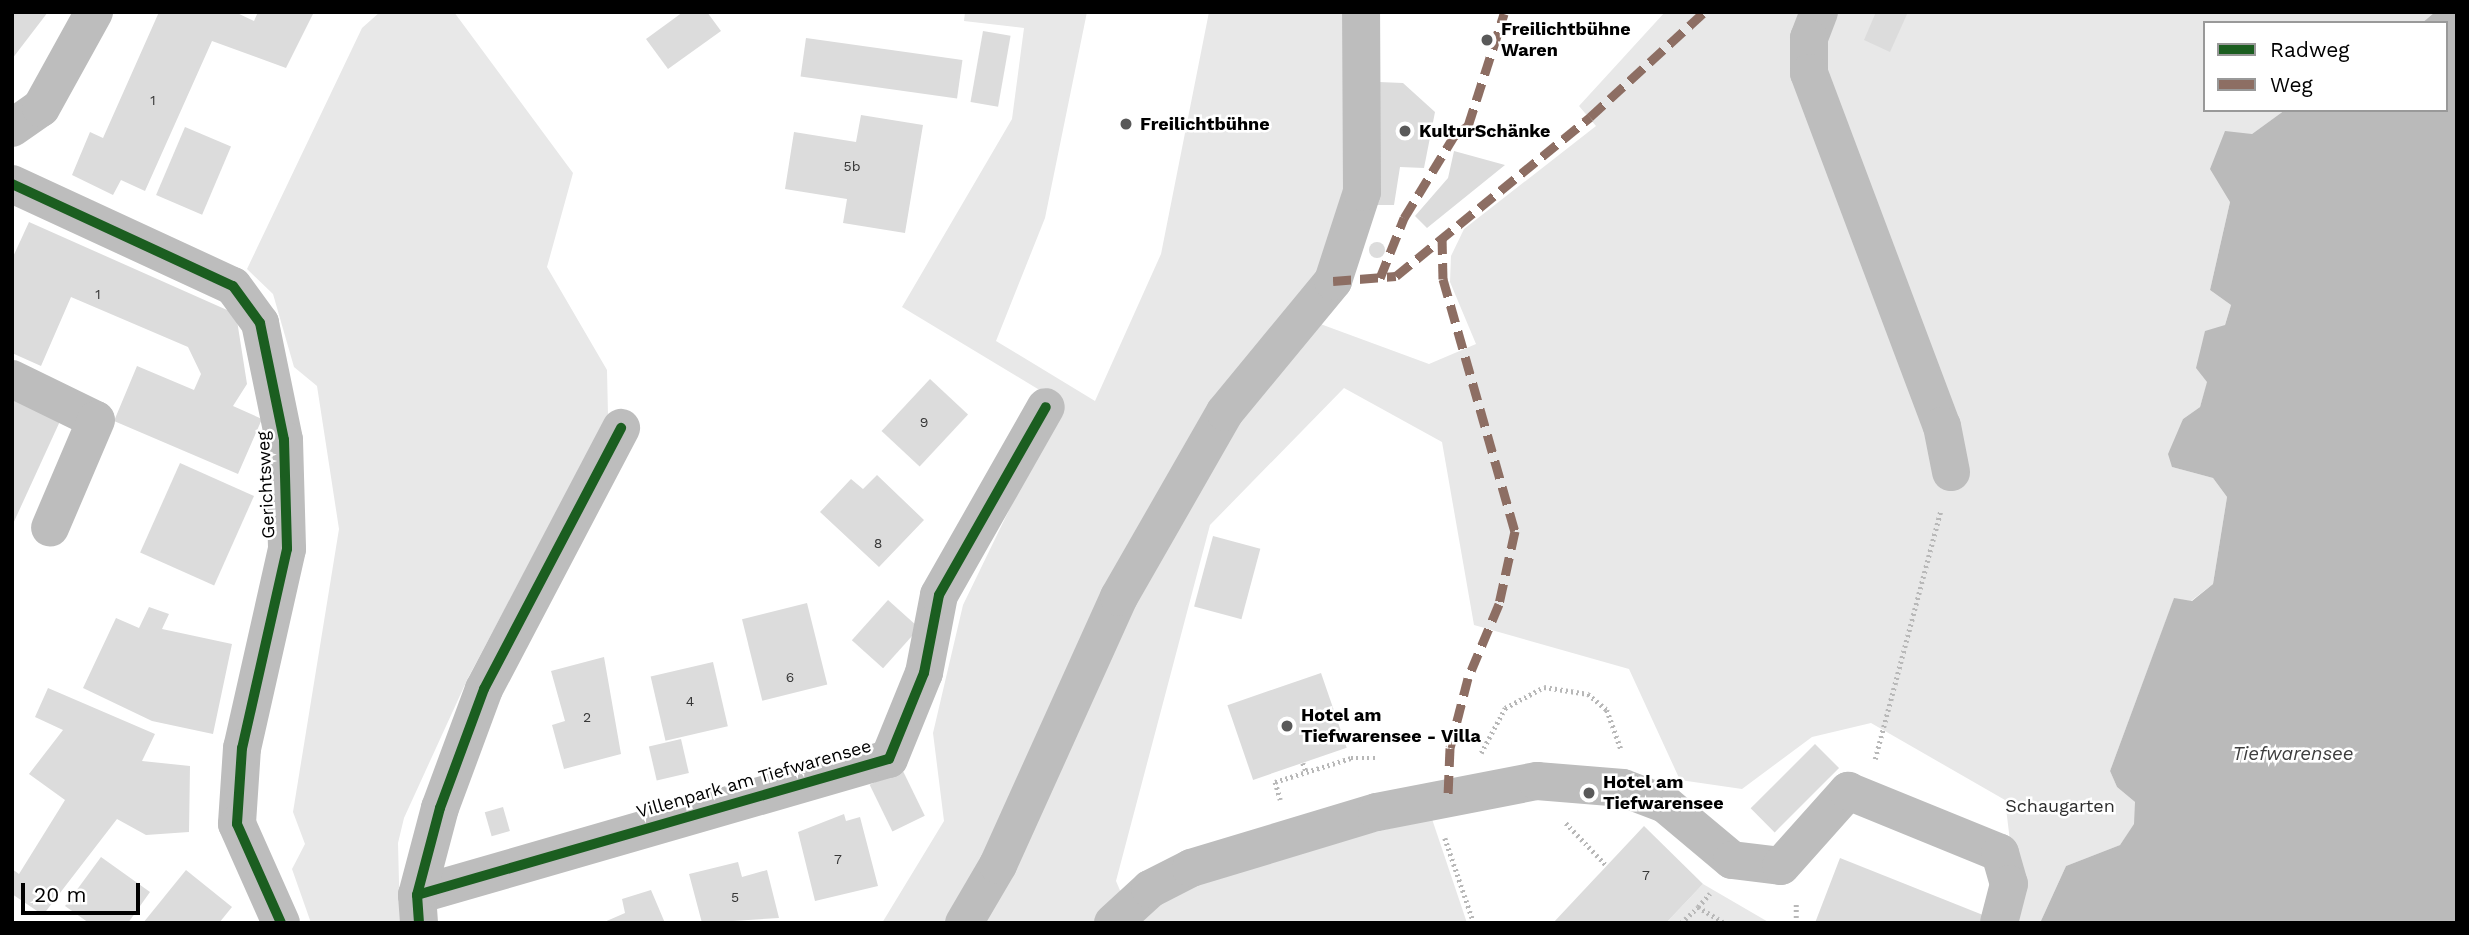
<!DOCTYPE html>
<meta charset="utf-8">
<style>
body{margin:0}
#map{position:relative;width:2469px;height:935px;overflow:hidden;background:#fff;font-family:"Work Sans",sans-serif}
div>[style]{position:absolute}
.green>*{inset:0;background:#e8e8e8}
.water>*{inset:0;background:#bababa}
.building>*{inset:0;background:#dcdcdc;transform-origin:0 0}
.round{border-radius:50%}
.path>*{height:4.5px;margin-top:-2.25px;transform-origin:0;background:repeating-linear-gradient(90deg,#b8b8b8 0 2px,transparent 0 5.5px)}
.minor>*{height:38px;margin:-19px;padding:0 19px;transform-origin:19px;border-radius:19px;background:#bdbdbd}
.quiet>*{height:9px;margin-top:-4.5px;transform-origin:0;background:repeating-linear-gradient(90deg,#8d6e63 0 18px,transparent 0 27px)}
.cycleway>*{height:10px;margin:-5px;padding:0 5px;transform-origin:5px;border-radius:5px;background:#1b5e20}
.dots>*{width:19px;height:19px;translate:-50% -50%;box-sizing:border-box;border:4px solid #fff;border-radius:50%}
span{translate:-50% -50%;white-space:nowrap;text-align:center;line-height:1.15;-webkit-text-stroke:5px #fff;paint-order:stroke}
.number-label{font-size:14px;color:#373737}
.number-label span{-webkit-text-stroke-width:0}
.poi-label{font-size:18px;color:#000;font-weight:700}
.left{translate:0 -50%;text-align:left}
.street-label{font-size:18px;color:#000}
.park-label{font-size:18px;color:#2d2d2d}
.water-label{font-size:19px;color:#3e3e3e;font-style:italic}
.frame{position:absolute;inset:0;border:14px solid #000;pointer-events:none}
.legend{position:absolute;left:2203px;top:21px;width:245px;height:91px;box-sizing:border-box;background:#fff;border:2px solid #999;margin:0;padding:9px 12px;list-style:none;font-size:21px;color:#000}
.legend li{display:flex;align-items:center;gap:14px;height:35px}
.legend b{width:35px;border:2px solid #999}
.scale{position:absolute;left:21px;top:883px;width:119px;height:32px;box-sizing:border-box;border:4px solid #000;border-top:0;padding-left:9px;font-size:21px;line-height:24px;white-space:nowrap;color:#000;-webkit-text-stroke:5px #fff;paint-order:stroke}
</style>
<div id="map">
<div class="green">
<i style="clip-path:polygon(380px 12px,454px 12px,573px 173px,547px 267px,607px 370px,608px 415px,468px 678px,404px 818px,398px 843px,400px 923px,311px 923px,292px 869px,305px 844px,293px 812px,339px 529px,317px 386px,294px 367px,273px 294px,247px 269px,362px 28px)"></i>
<i style="clip-path:polygon(965px 12px,1087px 12px,1045px 218px,996px 341px,1095px 401px,1161px 254px,1209px 12px,1350px 12px,1353px 189px,1315px 322px,1429px 364px,1476px 344px,1450px 282px,1451px 256px,1464px 229px,1596px 126px,1579px 106px,1665px 12px,2435px 12px,2422px 23px,2205px 23px,2205px 110px,2285px 110px,2252px 134px,2230px 202px,2210px 290px,2231px 305px,2200px 407px,2183px 419px,2172px 467px,2213px 478px,2227px 497px,2213px 584px,2191px 601px,2174px 599px,2110px 771px,2117px 787px,2135px 802px,2135px 824px,2120px 845px,2066px 866px,2040px 923px,2004px 923px,2015px 882px,2005px 800px,1871px 723px,1812px 737px,1742px 789px,1680px 780px,1629px 669px,1474px 625px,1442px 442px,1344px 388px,1210px 525px,1116px 881px,1134px 923px,882px 923px,944px 821px,933px 733px,963px 605px,1061px 403px,902px 307px,1012px 119px,1024px 28px,964px 21px)"></i>
<i style="clip-path:polygon(1432px 819px,1467px 923px,1135px 923px,1194px 880px,1285px 852px)"></i>
<i style="clip-path:polygon(1703px 884px,1770px 923px,1666px 923px)"></i>
</div>
<div class="water">
<i style="clip-path:polygon(2435px 12px,2457px 12px,2457px 923px,2040px 923px,2066px 866px,2120px 845px,2134px 824px,2135px 802px,2117px 787px,2110px 771px,2174px 598px,2192px 601px,2213px 584px,2227px 497px,2213px 478px,2172px 467px,2168px 454px,2183px 419px,2200px 407px,2207px 382px,2196px 368px,2205px 331px,2225px 325px,2231px 305px,2210px 290px,2230px 202px,2210px 169px,2225px 131px,2252px 134px,2285px 110px,2446px 110px,2446px 23px,2422px 23px)"></i>
</div>
<div class="building">
<i style="clip-path:polygon(12px 12px,48px 12px,12px 59px)"></i>
<i style="clip-path:polygon(159px 12px,235px 12px,254px 21px,258px 12px,314px 12px,286px 68px,212px 41px,145px 191px,121px 180px,113px 195px,72px 175px,90px 132px,103px 138px)"></i>
<i style="clip-path:polygon(683px 12px,707px 12px,721px 31px,668px 69px,646px 39px)"></i>
<i style="clip-path:polygon(1876px 12px,1908px 12px,1890px 52px,1864px 40px)"></i>
<i style="left:983px;top:31px;width:28px;height:72px;rotate:10deg"></i>
<i style="left:806px;top:38px;width:158px;height:39px;rotate:8deg"></i>
<i style="clip-path:polygon(1379px 82px,1403px 83px,1435px 112px,1424px 168px,1400px 167px,1394px 205px,1375px 205px)"></i>
<i style="clip-path:polygon(861px 115px,923px 125px,905px 233px,843px 223px,847px 199px,785px 189px,794px 132px,856px 142px)"></i>
<i style="left:185px;top:127px;width:50px;height:74px;rotate:23deg"></i>
<i style="clip-path:polygon(1454px 151px,1505px 165px,1427px 228px,1415px 216px,1448px 178px)"></i>
<i style="clip-path:polygon(29px 222px,236px 314px,247px 384px,233px 406px,262px 419px,238px 474px,114px 421px,137px 366px,194px 390px,201px 374px,188px 347px,71px 297px,41px 366px,12px 353px,12px 259px)"></i>
<i class="round" style="left:1369px;top:242px;width:16px;height:16px"></i>
<i style="left:930px;top:379px;width:52px;height:71px;rotate:43deg"></i>
<i style="clip-path:polygon(12px 396px,61px 419px,12px 526px)"></i>
<i style="left:180px;top:463px;width:81px;height:98px;rotate:24deg"></i>
<i style="clip-path:polygon(877px 475px,924px 520px,879px 567px,820px 512px,851px 479px,863px 489px)"></i>
<i style="left:1213px;top:536px;width:49px;height:73px;rotate:15deg"></i>
<i style="left:888px;top:600px;width:42px;height:54px;rotate:42deg"></i>
<i style="left:807px;top:603px;width:84px;height:67px;rotate:76deg"></i>
<i style="clip-path:polygon(149px 607px,169px 614px,162px 629px,232px 644px,213px 734px,152px 721px,83px 688px,116px 618px,139px 628px)"></i>
<i style="clip-path:polygon(604px 657px,621px 754px,564px 769px,552px 725px,565px 721px,551px 671px)"></i>
<i style="left:713px;top:662px;width:66px;height:64px;rotate:77deg"></i>
<i style="left:1321px;top:673px;width:79px;height:99px;rotate:71deg"></i>
<i style="clip-path:polygon(48px 688px,155px 734px,142px 761px,190px 766px,189px 832px,146px 835px,117px 819px,43px 915px,12px 894px,12px 869px,19px 874px,65px 800px,29px 774px,63px 730px,35px 717px)"></i>
<i style="left:681px;top:739px;width:35px;height:33px;rotate:77deg"></i>
<i style="left:1815px;top:744px;width:34px;height:91px;rotate:45deg"></i>
<i style="left:902px;top:769px;width:52px;height:36px;rotate:64deg"></i>
<i style="left:503px;top:807px;width:25px;height:19px;rotate:74deg"></i>
<i style="clip-path:polygon(844px 814px,846px 821px,860px 817px,878px 886px,815px 901px,798px 832px)"></i>
<i style="clip-path:polygon(1644px 826px,1703px 884px,1666px 923px,1553px 923px)"></i>
<i style="clip-path:polygon(101px 857px,150px 892px,128px 923px,89px 923px,65px 906px)"></i>
<i style="clip-path:polygon(1840px 858px,1983px 915px,1980px 923px,1815px 923px)"></i>
<i style="clip-path:polygon(738px 862px,742px 877px,767px 870px,779px 918px,702px 923px,689px 874px)"></i>
<i style="clip-path:polygon(186px 870px,232px 907px,219px 923px,143px 923px)"></i>
<i style="clip-path:polygon(651px 890px,665px 923px,602px 923px,625px 913px,622px 899px)"></i>
</div>
<div class="path">
<i style="left:1481px;top:753px;width:51px;rotate:-61.9deg"></i>
<i style="left:1505px;top:708px;width:44px;rotate:-28.3deg"></i>
<i style="left:1544px;top:687px;width:45px;rotate:9deg"></i>
<i style="left:1588px;top:694px;width:25px;rotate:40deg"></i>
<i style="left:1607px;top:710px;width:41px;rotate:70.3deg"></i>
<i style="left:1875px;top:759px;width:258px;rotate:-75.2deg"></i>
<i style="left:1303px;top:763px;width:9px;rotate:69deg"></i>
<i style="left:1280px;top:800px;width:19px;rotate:-106deg"></i>
<i style="left:1275px;top:782px;width:80px;rotate:-17.5deg"></i>
<i style="left:1351px;top:758px;width:27px"></i>
<i style="left:1566px;top:823px;width:59px;rotate:46.4deg"></i>
<i style="left:1445px;top:838px;width:90px;rotate:71.2deg"></i>
<i style="left:1698px;top:907px;width:18px;rotate:-49deg"></i>
<i style="left:1681px;top:923px;width:23px;rotate:-43deg"></i>
<i style="left:1698px;top:907px;width:31px;rotate:31deg"></i>
<i style="left:1796px;top:923px;width:21px;rotate:-90deg"></i>
</div>
<div class="minor">
<i style="left:1819px;top:12px;width:28px;rotate:111deg"></i>
<i style="left:1809px;top:38px;width:35px;rotate:90deg"></i>
<i style="left:1809px;top:73px;width:377px;rotate:69.4deg"></i>
<i style="left:1942px;top:426px;width:47px;rotate:78.9deg"></i>
<i style="left:12px;top:128px;width:35px;rotate:-35deg"></i>
<i style="left:41px;top:108px;width:110px;rotate:-61.1deg"></i>
<i style="left:12px;top:184px;width:243px;rotate:24.8deg"></i>
<i style="left:233px;top:286px;width:46px;rotate:53.9deg"></i>
<i style="left:260px;top:323px;width:119px;rotate:78.4deg"></i>
<i style="left:284px;top:440px;width:109px;rotate:88.4deg"></i>
<i style="left:287px;top:549px;width:204px;rotate:102.7deg"></i>
<i style="left:242px;top:748px;width:76px;rotate:93.8deg"></i>
<i style="left:237px;top:824px;width:108px;rotate:66deg"></i>
<i style="left:12px;top:379px;width:93px;rotate:26deg"></i>
<i style="left:96px;top:420px;width:117px;rotate:113.1deg"></i>
<i style="left:417px;top:895px;width:491px;rotate:-16.1deg"></i>
<i style="left:889px;top:759px;width:93px;rotate:-67.9deg"></i>
<i style="left:924px;top:673px;width:79px;rotate:-79.1deg"></i>
<i style="left:939px;top:595px;width:216px;rotate:-60.4deg"></i>
<i style="left:419px;top:923px;width:28px;rotate:-94deg"></i>
<i style="left:417px;top:895px;width:90px;rotate:-75.2deg"></i>
<i style="left:440px;top:808px;width:127px;rotate:-69.7deg"></i>
<i style="left:484px;top:689px;width:295px;rotate:-62.3deg"></i>
<i style="left:964px;top:923px;width:67px;rotate:-59.6deg"></i>
<i style="left:998px;top:865px;width:294px;rotate:-65.7deg"></i>
<i style="left:1119px;top:597px;width:213px;rotate:-60.2deg"></i>
<i style="left:1225px;top:412px;width:170px;rotate:-50.5deg"></i>
<i style="left:1333px;top:281px;width:94px;rotate:-72deg"></i>
<i style="left:1362px;top:192px;width:180px;rotate:-90.3deg"></i>
<i style="left:1113px;top:923px;width:50px;rotate:-42.6deg"></i>
<i style="left:1150px;top:889px;width:46px;rotate:-27.1deg"></i>
<i style="left:1191px;top:868px;width:194px;rotate:-16.8deg"></i>
<i style="left:1377px;top:812px;width:163px;rotate:-11deg"></i>
<i style="left:1537px;top:781px;width:86px;rotate:4.7deg"></i>
<i style="left:1623px;top:788px;width:45px;rotate:20.9deg"></i>
<i style="left:1665px;top:804px;width:87px;rotate:39.9deg"></i>
<i style="left:1732px;top:860px;width:49px;rotate:7deg"></i>
<i style="left:1781px;top:866px;width:101px;rotate:-48.2deg"></i>
<i style="left:1848px;top:791px;width:164px;rotate:22.2deg"></i>
<i style="left:2000px;top:853px;width:32px;rotate:74deg"></i>
<i style="left:2009px;top:884px;width:40px;rotate:104.4deg"></i>
</div>
<div class="quiet">
<i style="left:1442px;top:236px;width:43px;rotate:88.7deg"></i>
<i style="left:1443px;top:279px;width:262px;rotate:74.1deg"></i>
<i style="left:1515px;top:531px;width:75px;rotate:102.4deg"></i>
<i style="left:1499px;top:604px;width:80px;rotate:112.7deg"></i>
<i style="left:1468px;top:678px;width:72px;rotate:104.4deg"></i>
<i style="left:1450px;top:748px;width:48px;rotate:92.4deg"></i>
<i style="left:1380px;top:278px;width:65px;rotate:-68.2deg"></i>
<i style="left:1404px;top:218px;width:96px;rotate:-58.6deg"></i>
<i style="left:1454px;top:136px;width:17px;rotate:-36deg"></i>
<i style="left:1468px;top:126px;width:118px;rotate:-72.2deg"></i>
<i style="left:1333px;top:281px;width:63px;rotate:-4.5deg"></i>
<i style="left:1396px;top:276px;width:251px;rotate:-39.3deg"></i>
<i style="left:1590px;top:117px;width:155px;rotate:-42.6deg"></i>
</div>
<div class="cycleway">
<i style="left:12px;top:184px;width:243px;rotate:24.8deg"></i>
<i style="left:233px;top:286px;width:46px;rotate:53.9deg"></i>
<i style="left:260px;top:323px;width:119px;rotate:78.4deg"></i>
<i style="left:284px;top:440px;width:109px;rotate:88.4deg"></i>
<i style="left:287px;top:549px;width:204px;rotate:102.7deg"></i>
<i style="left:242px;top:748px;width:76px;rotate:93.8deg"></i>
<i style="left:237px;top:824px;width:108px;rotate:66deg"></i>
<i style="left:417px;top:895px;width:491px;rotate:-16.1deg"></i>
<i style="left:889px;top:759px;width:93px;rotate:-67.9deg"></i>
<i style="left:924px;top:673px;width:79px;rotate:-79.1deg"></i>
<i style="left:939px;top:595px;width:216px;rotate:-60.4deg"></i>
<i style="left:419px;top:923px;width:28px;rotate:-94deg"></i>
<i style="left:417px;top:895px;width:90px;rotate:-75.2deg"></i>
<i style="left:440px;top:808px;width:127px;rotate:-69.7deg"></i>
<i style="left:484px;top:689px;width:295px;rotate:-62.3deg"></i>
</div>
<div class="dots">
<i style="left:1487px;top:40px;background:#595959"></i>
<i style="left:1126px;top:124px;background:#595959"></i>
<i style="left:1405px;top:131px;background:#595959"></i>
<i style="left:1287px;top:726px;background:#595959"></i>
<i style="left:1589px;top:793px;background:#595959"></i>
</div>
<div class="number-label">
<span style="left:153px;top:100px">1</span>
<span style="left:852px;top:166px">5b</span>
<span style="left:98px;top:294px">1</span>
<span style="left:924px;top:422px">9</span>
<span style="left:878px;top:543px">8</span>
<span style="left:790px;top:677px">6</span>
<span style="left:690px;top:701px">4</span>
<span style="left:587px;top:717px">2</span>
<span style="left:838px;top:859px">7</span>
<span style="left:1646px;top:875px">7</span>
<span style="left:735px;top:897px">5</span>
</div>
<div class="poi-label">
<span class="left" style="left:1501px;top:40px">Freilichtbühne<br>Waren</span>
<span class="left" style="left:1140px;top:124px">Freilichtbühne</span>
<span class="left" style="left:1419px;top:131px">KulturSchänke</span>
<span class="left" style="left:1301px;top:726px">Hotel am<br>Tiefwarensee - Villa</span>
<span class="left" style="left:1603px;top:793px">Hotel am<br>Tiefwarensee</span>
</div>
<div class="street-label">
<span style="left:266px;top:485px;rotate:-93deg">Gerichtsweg</span>
<span style="left:754px;top:779px;rotate:-16deg">Villenpark am Tiefwarensee</span>
</div>
<div class="park-label">
<span style="left:2060px;top:806px">Schaugarten</span>
</div>
<div class="water-label">
<span style="left:2293px;top:754px">Tiefwarensee</span>
</div>
<div class="frame"></div>
<ul class="legend">
<li><b style="height:9px;background:#1b5e20"></b>Radweg</li>
<li><b style="height:9px;background:#8d6e63"></b>Weg</li>
</ul>
<div class="scale">20 m</div>
</div>
